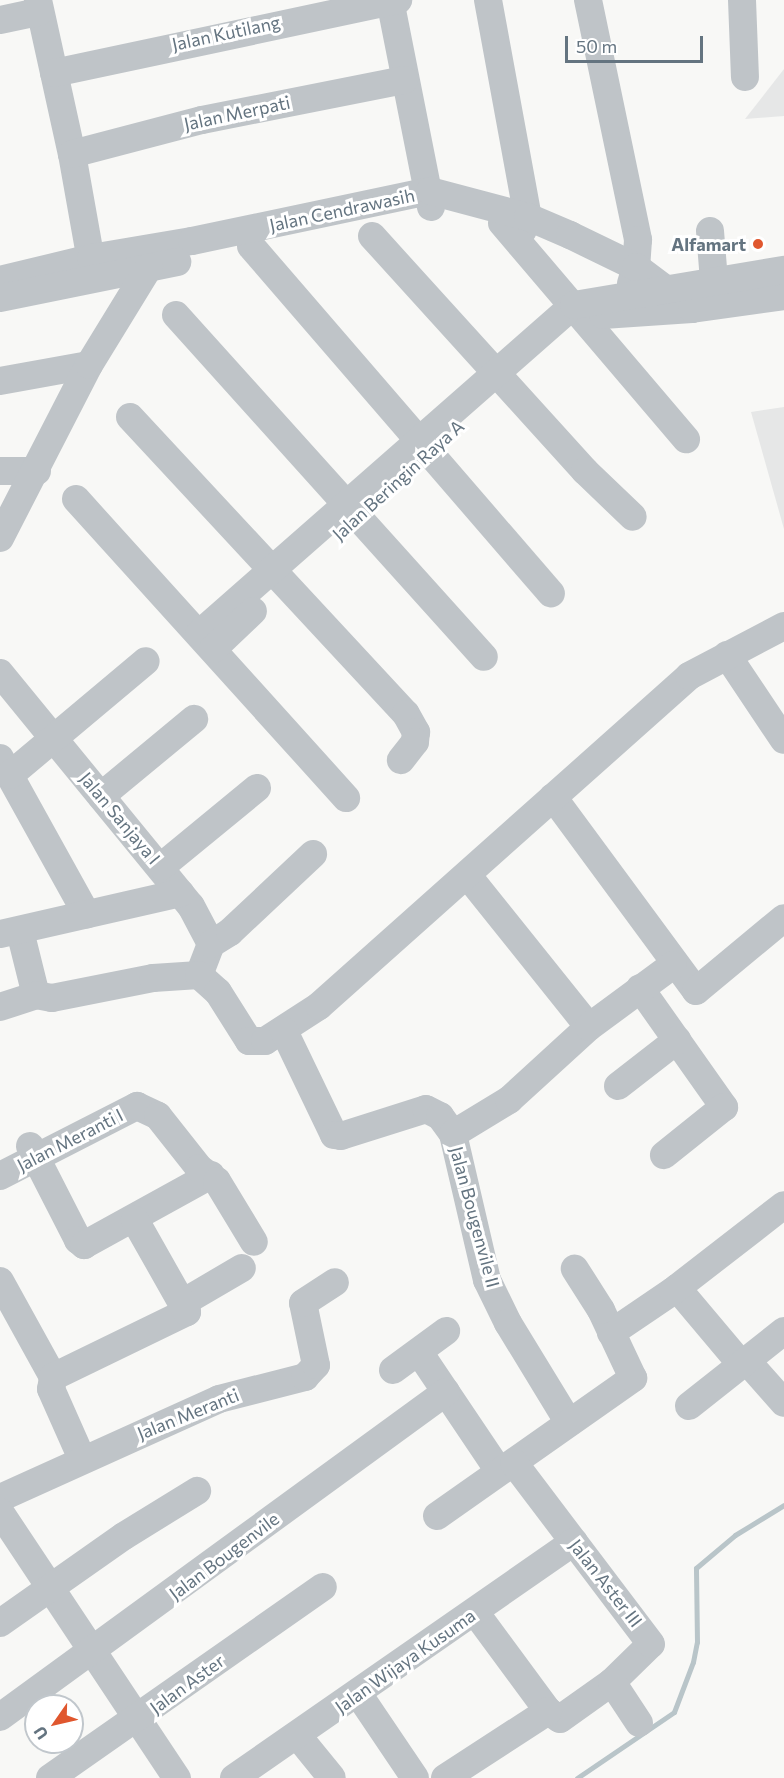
<!DOCTYPE html>
<style>
body{margin:0}
#map{position:relative;width:784px;height:1778px;overflow:hidden;background:#f8f8f6;font-family:Commissioner,sans-serif}
div>[style]{position:absolute}
.built>*{inset:0;background:#e6e7e7}
.stream>*{height:5px;margin:-2.5px;padding:0 2.5px;transform-origin:2.5px;border-radius:2.5px;background:#b9c5c9}
.minor>*{height:28px;margin:-14px;padding:0 14px;transform-origin:14px;border-radius:14px;background:#bfc4c8}
.dots>*{width:16px;height:16px;translate:-50% -50%;box-sizing:border-box;border:3px solid #fff;border-radius:50%}
span{translate:-50% -50%;white-space:nowrap;text-align:center;line-height:1.15;-webkit-text-stroke:6px #fff;paint-order:stroke}
.street-label{font-size:18px;color:#647480}
.poi-label{font-size:18px;color:#647480;font-weight:700}
.right{translate:-100% -50%;text-align:right}
.north{position:absolute;left:24px;top:1694px;width:60px;height:60px;box-sizing:border-box;background:#fff;border:2px solid #c1c7cc;border-radius:50%;rotate:236deg;font-size:16px;font-weight:700;line-height:24px;text-align:center;color:#647480}
.north::after{content:'';display:block;margin:auto;width:21px;height:27px;background:#e0572e;clip-path:polygon(50% 0,100% 100%,50% 72%,0 100%)}
.scale{position:absolute;left:565px;top:36px;width:138px;height:27px;box-sizing:border-box;border:3px solid #647480;border-top:0;padding-left:8px;font-size:18px;line-height:21px;white-space:nowrap;color:#647480;-webkit-text-stroke:4px #fff;paint-order:stroke}
</style>
<div id="map">
<div class="built">
<i style="clip-path:polygon(784px 69px,784px 116px,745px 119px)"></i>
<i style="clip-path:polygon(784px 407px,784px 529px,751px 412px)"></i>
</div>
<div class="stream">
<i style="left:577px;top:1778px;width:117px;rotate:-34.2deg"></i>
<i style="left:674px;top:1712px;width:53px;rotate:-69.2deg"></i>
<i style="left:693px;top:1662px;width:20px;rotate:-79deg"></i>
<i style="left:697px;top:1642px;width:74px;rotate:-90.8deg"></i>
<i style="left:696px;top:1568px;width:51px;rotate:-40.2deg"></i>
<i style="left:735px;top:1535px;width:57px;rotate:-31.5deg"></i>
</div>
<div class="minor">
<i style="left:38px;top:0;width:158px;rotate:77.6deg"></i>
<i style="left:72px;top:154px;width:125px;rotate:79.9deg"></i>
<i style="left:390px;top:0;width:211px;rotate:78.8deg"></i>
<i style="left:488px;top:0;width:221px;rotate:79.6deg"></i>
<i style="left:528px;top:217px;width:14px;rotate:111deg"></i>
<i style="left:588px;top:0;width:245px;rotate:78.2deg"></i>
<i style="left:638px;top:240px;width:27px;rotate:94deg"></i>
<i style="left:636px;top:267px;width:17px;rotate:107deg"></i>
<i style="left:742px;top:0;width:77px;rotate:87.8deg"></i>
<i style="left:0;top:20px;width:40px;rotate:-12deg"></i>
<i style="left:54px;top:73px;width:352px;rotate:-12deg"></i>
<i style="left:72px;top:154px;width:134px;rotate:-14.7deg"></i>
<i style="left:202px;top:120px;width:206px;rotate:-11.2deg"></i>
<i style="left:502px;top:223px;width:284px;rotate:49.6deg"></i>
<i style="left:710px;top:231px;width:50px;rotate:85.4deg"></i>
<i style="left:372px;top:236px;width:317px;rotate:47.8deg"></i>
<i style="left:585px;top:471px;width:66px;rotate:43.8deg"></i>
<i style="left:251px;top:246px;width:459px;rotate:49.2deg"></i>
<i style="left:0;top:280px;width:94px;rotate:-13.6deg"></i>
<i style="left:91px;top:258px;width:102px;rotate:-9.6deg"></i>
<i style="left:192px;top:241px;width:243px;rotate:-11.9deg"></i>
<i style="left:430px;top:191px;width:101px;rotate:14.9deg"></i>
<i style="left:528px;top:217px;width:46px;rotate:23.2deg"></i>
<i style="left:570px;top:235px;width:73px;rotate:25.9deg"></i>
<i style="left:636px;top:267px;width:70px;rotate:36.9deg"></i>
<i style="left:0;top:298px;width:181px;rotate:-11.5deg"></i>
<i style="left:176px;top:315px;width:460px;rotate:48deg"></i>
<i style="left:603px;top:315px;width:89px;rotate:-3.9deg"></i>
<i style="left:692px;top:309px;width:93px;rotate:-8deg"></i>
<i style="left:0;top:381px;width:90px;rotate:-10.2deg"></i>
<i style="left:130px;top:417px;width:405px;rotate:47.1deg"></i>
<i style="left:406px;top:714px;width:21px;rotate:61deg"></i>
<i style="left:416px;top:732px;width:10px;rotate:96deg"></i>
<i style="left:415px;top:742px;width:23px;rotate:128deg"></i>
<i style="left:0;top:471px;width:37px"></i>
<i style="left:76px;top:499px;width:403px;rotate:47.9deg"></i>
<i style="left:0;top:538px;width:195px;rotate:-62.8deg"></i>
<i style="left:89px;top:365px;width:115px;rotate:-58.5deg"></i>
<i style="left:199px;top:634px;width:499px;rotate:-41.3deg"></i>
<i style="left:574px;top:305px;width:213px;rotate:-9.5deg"></i>
<i style="left:213px;top:649px;width:55px;rotate:-43.5deg"></i>
<i style="left:727px;top:655px;width:102px;rotate:56.2deg"></i>
<i style="left:0;top:673px;width:301px;rotate:50.7deg"></i>
<i style="left:191px;top:906px;width:43px;rotate:62.2deg"></i>
<i style="left:211px;top:944px;width:33px;rotate:111deg"></i>
<i style="left:0;top:758px;width:179px;rotate:61deg"></i>
<i style="left:10px;top:775px;width:177px;rotate:-40deg"></i>
<i style="left:101px;top:796px;width:121px;rotate:-39.6deg"></i>
<i style="left:553px;top:797px;width:241px;rotate:53.6deg"></i>
<i style="left:696px;top:991px;width:114px;rotate:-39.7deg"></i>
<i style="left:162px;top:866px;width:123px;rotate:-39.4deg"></i>
<i style="left:468px;top:876px;width:193px;rotate:51.3deg"></i>
<i style="left:20px;top:931px;width:66px;rotate:76deg"></i>
<i style="left:36px;top:995px;width:16px;rotate:11deg"></i>
<i style="left:52px;top:998px;width:103px;rotate:-11.2deg"></i>
<i style="left:153px;top:978px;width:46px;rotate:-3.7deg"></i>
<i style="left:199px;top:975px;width:25px;rotate:42deg"></i>
<i style="left:218px;top:992px;width:58px;rotate:57.7deg"></i>
<i style="left:249px;top:1041px;width:16px"></i>
<i style="left:265px;top:1041px;width:64px;rotate:-32.9deg"></i>
<i style="left:319px;top:1006px;width:496px;rotate:-41.7deg"></i>
<i style="left:689px;top:676px;width:107px;rotate:-27.8deg"></i>
<i style="left:0;top:934px;width:185px;rotate:-12.8deg"></i>
<i style="left:211px;top:944px;width:22px;rotate:-32deg"></i>
<i style="left:230px;top:932px;width:114px;rotate:-43.2deg"></i>
<i style="left:640px;top:988px;width:146px;rotate:54.8deg"></i>
<i style="left:724px;top:1107px;width:77px;rotate:141.3deg"></i>
<i style="left:0;top:1007px;width:38px;rotate:-18deg"></i>
<i style="left:284px;top:1031px;width:115px;rotate:64.3deg"></i>
<i style="left:334px;top:1135px;width:7px;rotate:8deg"></i>
<i style="left:341px;top:1136px;width:89px;rotate:-17.6deg"></i>
<i style="left:426px;top:1109px;width:16px;rotate:27deg"></i>
<i style="left:440px;top:1116px;width:22px;rotate:54deg"></i>
<i style="left:453px;top:1134px;width:150px;rotate:76.9deg"></i>
<i style="left:487px;top:1280px;width:48px;rotate:64deg"></i>
<i style="left:508px;top:1323px;width:117px;rotate:58.6deg"></i>
<i style="left:618px;top:1086px;width:75px;rotate:-37.9deg"></i>
<i style="left:453px;top:1134px;width:66px;rotate:-31.3deg"></i>
<i style="left:509px;top:1100px;width:108px;rotate:-42.4deg"></i>
<i style="left:589px;top:1027px;width:104px;rotate:-36.4deg"></i>
<i style="left:30px;top:1146px;width:106px;rotate:62.9deg"></i>
<i style="left:78px;top:1240px;width:8px;rotate:40deg"></i>
<i style="left:84px;top:1245px;width:145px;rotate:-28.9deg"></i>
<i style="left:0;top:1176px;width:154px;rotate:-27.1deg"></i>
<i style="left:137px;top:1106px;width:23px;rotate:25deg"></i>
<i style="left:158px;top:1116px;width:66px;rotate:51.7deg"></i>
<i style="left:199px;top:1168px;width:22px;rotate:36deg"></i>
<i style="left:217px;top:1181px;width:71px;rotate:58.8deg"></i>
<i style="left:0;top:1281px;width:110px;rotate:61.1deg"></i>
<i style="left:53px;top:1377px;width:12px;rotate:99deg"></i>
<i style="left:51px;top:1389px;width:77px;rotate:66.1deg"></i>
<i style="left:677px;top:1288px;width:99px;rotate:49.9deg"></i>
<i style="left:184px;top:1302px;width:67px;rotate:-30.4deg"></i>
<i style="left:611px;top:1333px;width:75px;rotate:-34.1deg"></i>
<i style="left:673px;top:1291px;width:140px;rotate:-37.8deg"></i>
<i style="left:419px;top:1352px;width:143px;rotate:56.1deg"></i>
<i style="left:746px;top:1360px;width:57px;rotate:48.5deg"></i>
<i style="left:393px;top:1370px;width:66px;rotate:-36.3deg"></i>
<i style="left:53px;top:1377px;width:149px;rotate:-25.9deg"></i>
<i style="left:187px;top:1312px;width:106px;rotate:-119.5deg"></i>
<i style="left:689px;top:1406px;width:121px;rotate:-38.3deg"></i>
<i style="left:0;top:1498px;width:240px;rotate:-24.3deg"></i>
<i style="left:219px;top:1399px;width:89px;rotate:-14.3deg"></i>
<i style="left:305px;top:1377px;width:16px;rotate:-47deg"></i>
<i style="left:316px;top:1365px;width:63px;rotate:-101.8deg"></i>
<i style="left:303px;top:1303px;width:38px;rotate:-33deg"></i>
<i style="left:0;top:1512px;width:320px;rotate:56.4deg"></i>
<i style="left:437px;top:1516px;width:240px;rotate:-35.1deg"></i>
<i style="left:633px;top:1378px;width:75px;rotate:-115.2deg"></i>
<i style="left:601px;top:1310px;width:49px;rotate:-122.4deg"></i>
<i style="left:475px;top:1612px;width:123px;rotate:53.6deg"></i>
<i style="left:548px;top:1711px;width:14px;rotate:34deg"></i>
<i style="left:560px;top:1719px;width:64px;rotate:-35.4deg"></i>
<i style="left:612px;top:1682px;width:54px;rotate:-44.3deg"></i>
<i style="left:651px;top:1644px;width:227px;rotate:-127.1deg"></i>
<i style="left:0;top:1623px;width:151px;rotate:-35.1deg"></i>
<i style="left:124px;top:1536px;width:86px;rotate:-31.7deg"></i>
<i style="left:612px;top:1682px;width:49px;rotate:56.6deg"></i>
<i style="left:359px;top:1695px;width:100px;rotate:56deg"></i>
<i style="left:0;top:1717px;width:552px;rotate:-36.08deg"></i>
<i style="left:297px;top:1735px;width:55px;rotate:50.9deg"></i>
<i style="left:50px;top:1778px;width:333px;rotate:-35deg"></i>
<i style="left:234px;top:1778px;width:414px;rotate:-34.8deg"></i>
<i style="left:445px;top:1778px;width:123px;rotate:-33deg"></i>
</div>
<div class="dots">
<i style="left:758px;top:244px;background:#e0572e"></i>
</div>
<div class="street-label">
<span style="left:226px;top:33px;rotate:-12deg">Jalan Kutilang</span>
<span style="left:237px;top:113px;rotate:-12deg">Jalan Merpati</span>
<span style="left:342px;top:210px;rotate:-12deg">Jalan Cendrawasih</span>
<span style="left:398px;top:480px;rotate:-42deg">Jalan Beringin Raya A</span>
<span style="left:120px;top:818px;rotate:50deg">Jalan Sanjaya I</span>
<span style="left:70px;top:1140px;rotate:-27deg">Jalan Meranti I</span>
<span style="left:475px;top:1217px;rotate:75deg">Jalan Bougenvile II</span>
<span style="left:188px;top:1414px;rotate:-22deg">Jalan Meranti</span>
<span style="left:224px;top:1556px;rotate:-37deg">Jalan Bougenvile</span>
<span style="left:606px;top:1583px;rotate:52deg">Jalan Aster III</span>
<span style="left:405px;top:1661px;rotate:-35deg">Jalan Wijaya Kusuma</span>
<span style="left:187px;top:1684px;rotate:-36deg">Jalan Aster</span>
</div>
<div class="poi-label">
<span class="right" style="left:746px;top:244px">Alfamart</span>
</div>
<div class="north">U</div>
<div class="scale">50 m</div>
</div>
